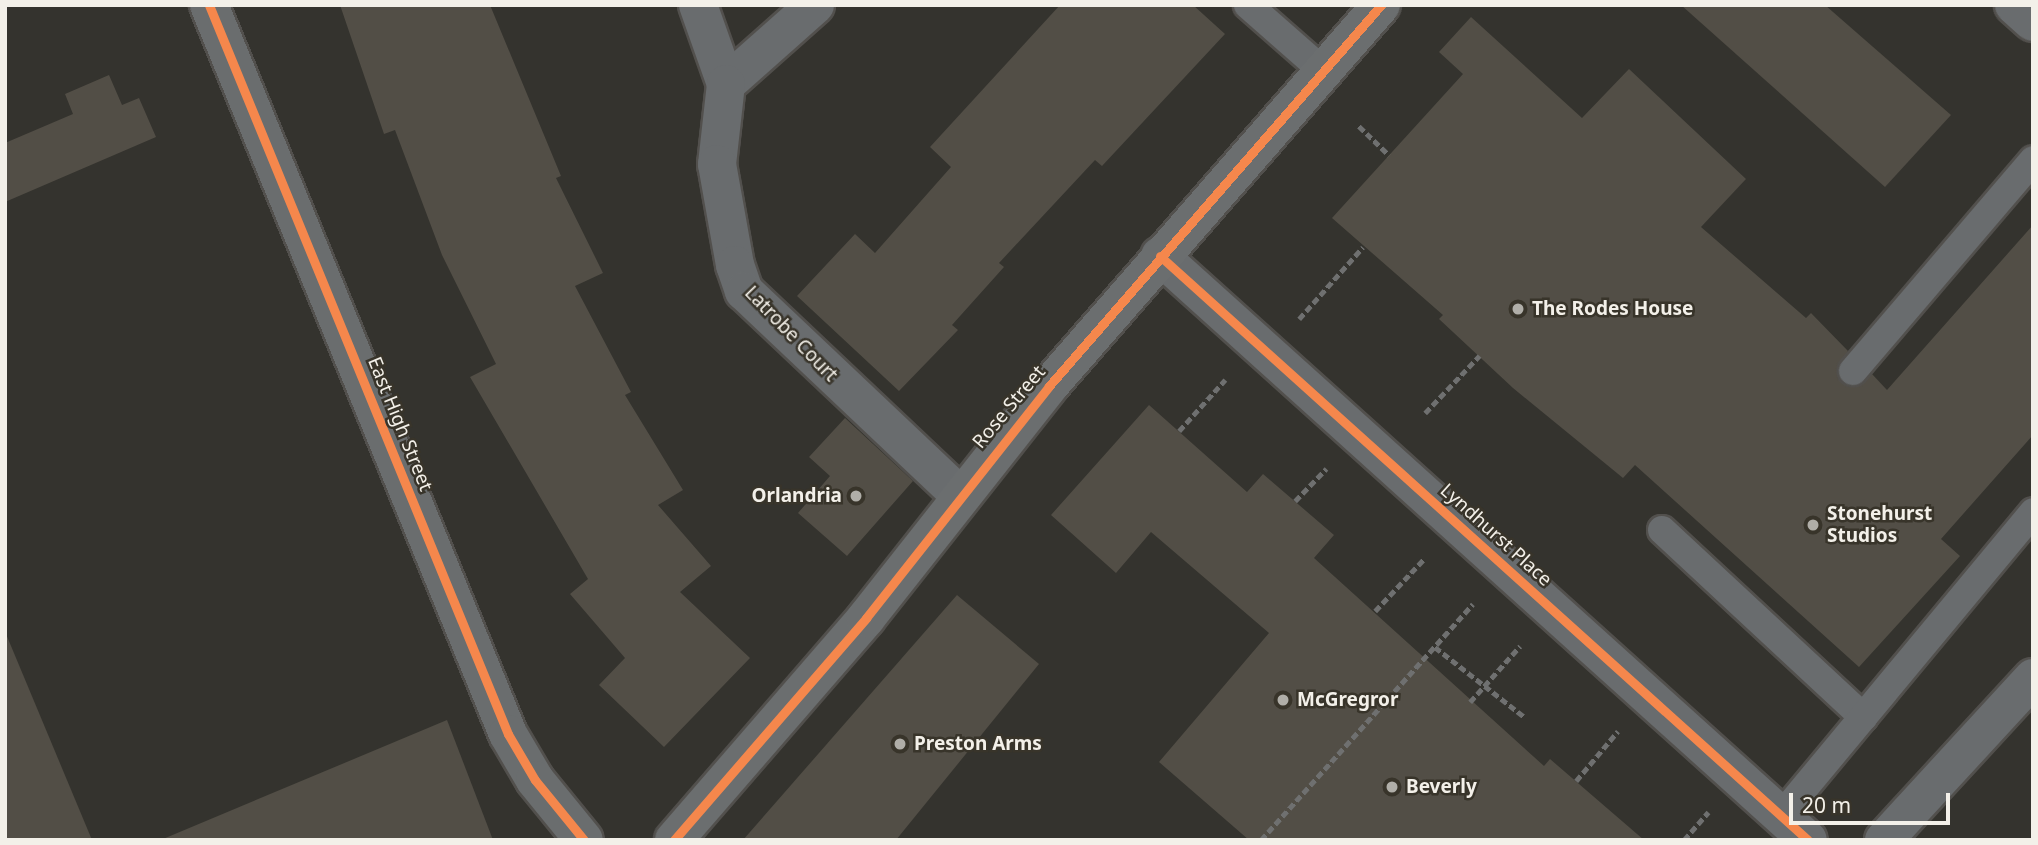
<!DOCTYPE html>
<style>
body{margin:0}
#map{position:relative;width:2038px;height:845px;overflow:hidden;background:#34332e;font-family:"Noto Sans",sans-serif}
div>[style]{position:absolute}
.building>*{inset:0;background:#524e46}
.path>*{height:4.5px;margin-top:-2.25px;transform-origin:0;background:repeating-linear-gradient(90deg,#6f7070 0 7px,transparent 0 10.5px)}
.roads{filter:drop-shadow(2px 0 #52504d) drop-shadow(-2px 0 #52504d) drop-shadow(0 2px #52504d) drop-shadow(0 -2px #52504d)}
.service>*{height:28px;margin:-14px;padding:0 14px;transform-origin:14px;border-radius:14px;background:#696c6e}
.minor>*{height:38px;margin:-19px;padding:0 19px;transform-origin:19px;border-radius:19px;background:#696c6e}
.secondary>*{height:38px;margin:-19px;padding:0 19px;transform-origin:19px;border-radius:19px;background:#6b6e6f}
.primary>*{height:38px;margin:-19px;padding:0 19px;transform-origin:19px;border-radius:19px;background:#6a6d6e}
.cycleway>*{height:9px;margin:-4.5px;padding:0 4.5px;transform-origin:4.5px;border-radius:4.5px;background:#f5874c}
.dots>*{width:19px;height:19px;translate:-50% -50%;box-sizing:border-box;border:4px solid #38342a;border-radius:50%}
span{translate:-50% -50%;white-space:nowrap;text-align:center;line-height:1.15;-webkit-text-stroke:5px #38342a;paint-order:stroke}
.poi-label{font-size:19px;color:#f3f0e9;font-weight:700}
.left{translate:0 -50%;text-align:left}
.right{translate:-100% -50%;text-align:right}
.street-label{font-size:19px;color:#f3f0e9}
.frame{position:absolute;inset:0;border:7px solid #f3f0e9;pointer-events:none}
.scale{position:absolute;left:1789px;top:793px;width:161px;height:32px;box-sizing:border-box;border:4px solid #f3f0e9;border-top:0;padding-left:9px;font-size:21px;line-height:24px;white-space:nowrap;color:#f3f0e9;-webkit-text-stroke:5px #38342a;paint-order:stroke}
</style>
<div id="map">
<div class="building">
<i style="clip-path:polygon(340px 5px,490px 5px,561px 176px,556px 178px,603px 273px,575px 286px,631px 392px,625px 395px,683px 490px,658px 505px,711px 566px,680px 592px,750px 658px,664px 747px,599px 685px,625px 658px,570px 594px,588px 579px,470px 377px,496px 364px,442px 255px,395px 130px,384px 134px)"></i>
<i style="clip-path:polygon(1060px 5px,1193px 5px,1225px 34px,1102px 166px,1095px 160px,999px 263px,1004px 267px,952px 325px,958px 330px,899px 391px,797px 296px,855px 234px,875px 253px,951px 167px,930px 147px)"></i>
<i style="clip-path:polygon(1681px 5px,1825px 5px,1951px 115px,1885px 187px)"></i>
<i style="clip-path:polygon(1471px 17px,1582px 118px,1629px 69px,1746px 179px,1701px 227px,1806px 318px,1811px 313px,1848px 351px,1837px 369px,1849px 387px,1872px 374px,1887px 390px,2033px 225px,2033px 435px,1941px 539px,1960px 556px,1859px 667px,1635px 465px,1623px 478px,1513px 388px,1439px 319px,1443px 315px,1332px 218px,1463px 74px,1439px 52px)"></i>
<i style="clip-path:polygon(109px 75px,122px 105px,139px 98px,156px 137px,5px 202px,5px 143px,73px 114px,65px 94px)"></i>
<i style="clip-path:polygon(1149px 405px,1247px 492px,1263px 474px,1334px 535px,1314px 558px,1544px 766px,1550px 759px,1644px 840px,1249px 840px,1159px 762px,1269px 633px,1151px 532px,1116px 573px,1051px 515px)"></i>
<i style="clip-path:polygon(845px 418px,913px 481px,847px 556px,798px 513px,830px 476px,809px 457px)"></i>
<i style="clip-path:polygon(957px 595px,1039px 664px,896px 840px,743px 840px)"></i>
<i style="clip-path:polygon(5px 634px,6px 634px,92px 840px,5px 840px)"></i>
<i style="clip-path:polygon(447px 720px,493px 840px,163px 840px,163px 839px)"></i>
</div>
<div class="path">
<i style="left:1359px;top:126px;width:42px;rotate:44deg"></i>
<i style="left:1299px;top:319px;width:96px;rotate:-48.4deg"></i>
<i style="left:1425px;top:413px;width:79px;rotate:-46.5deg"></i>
<i style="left:1179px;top:431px;width:69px;rotate:-48deg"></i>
<i style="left:1295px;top:501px;width:45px;rotate:-45.9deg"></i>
<i style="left:1375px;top:611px;width:73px;rotate:-46.7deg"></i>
<i style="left:1435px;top:647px;width:115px;rotate:38deg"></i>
<i style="left:1470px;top:702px;width:75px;rotate:-48.2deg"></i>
<i style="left:1576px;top:781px;width:65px;rotate:-50deg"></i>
<i style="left:1261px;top:840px;width:317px;rotate:-48.1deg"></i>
<i style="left:1684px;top:840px;width:37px;rotate:-49deg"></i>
</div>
<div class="roads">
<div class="service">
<i style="left:1248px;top:5px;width:100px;rotate:41.3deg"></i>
<i style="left:1853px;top:371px;width:277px;rotate:-49.5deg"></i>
<i style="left:1662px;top:530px;width:275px;rotate:42.9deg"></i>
<i style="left:1781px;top:816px;width:395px;rotate:-50.3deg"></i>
</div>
<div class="minor">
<i style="left:698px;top:5px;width:84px;rotate:70.5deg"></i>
<i style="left:815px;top:5px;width:119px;rotate:138.4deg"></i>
<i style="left:726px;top:84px;width:81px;rotate:96.4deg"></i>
<i style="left:717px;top:164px;width:103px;rotate:79.9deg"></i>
<i style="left:735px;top:265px;width:28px;rotate:71deg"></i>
<i style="left:744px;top:291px;width:296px;rotate:43.4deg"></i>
<i style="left:2014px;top:5px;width:25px;rotate:42deg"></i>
<i style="left:1160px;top:256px;width:872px;rotate:42.03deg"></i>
<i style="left:1884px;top:840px;width:220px;rotate:-47.4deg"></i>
</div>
<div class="secondary">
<i style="left:674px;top:840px;width:294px;rotate:-49.1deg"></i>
<i style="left:866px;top:618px;width:295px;rotate:-51.7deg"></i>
<i style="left:1049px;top:386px;width:505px;rotate:-48.93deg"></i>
</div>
<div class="primary">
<i style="left:209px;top:5px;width:788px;rotate:67.7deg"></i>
<i style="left:508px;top:734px;width:53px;rotate:59.6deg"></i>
<i style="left:535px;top:780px;width:77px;rotate:50.8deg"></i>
</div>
</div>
<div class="cycleway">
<i style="left:209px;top:5px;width:788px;rotate:67.7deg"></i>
<i style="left:508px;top:734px;width:53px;rotate:59.6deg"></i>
<i style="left:535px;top:780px;width:77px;rotate:50.8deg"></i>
<i style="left:1160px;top:256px;width:872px;rotate:42.03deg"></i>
<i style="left:674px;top:840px;width:294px;rotate:-49.1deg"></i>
<i style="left:866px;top:618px;width:295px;rotate:-51.7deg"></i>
<i style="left:1049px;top:386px;width:505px;rotate:-48.93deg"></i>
</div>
<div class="dots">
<i style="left:1518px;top:309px;background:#b0aea8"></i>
<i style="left:856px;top:496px;background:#b0aea8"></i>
<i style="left:1813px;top:525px;background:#b0aea8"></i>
<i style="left:1283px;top:700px;background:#b0aea8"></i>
<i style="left:900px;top:744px;background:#b0aea8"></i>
<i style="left:1392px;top:787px;background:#b0aea8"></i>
</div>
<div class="poi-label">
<span class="left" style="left:1532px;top:309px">The Rodes House</span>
<span class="right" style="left:842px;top:496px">Orlandria</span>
<span class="left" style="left:1827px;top:525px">Stonehurst<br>Studios</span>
<span class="left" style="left:1297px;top:700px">McGregror</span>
<span class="left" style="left:914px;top:744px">Preston Arms</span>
<span class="left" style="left:1406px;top:787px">Beverly</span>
</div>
<div class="street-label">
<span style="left:791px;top:334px;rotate:46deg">Latrobe Court</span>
<span style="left:1009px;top:407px;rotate:-50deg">Rose Street</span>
<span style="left:400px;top:424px;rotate:68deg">East High Street</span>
<span style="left:1496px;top:535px;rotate:42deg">Lyndhurst Place</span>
</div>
<div class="frame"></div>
<div class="scale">20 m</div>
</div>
